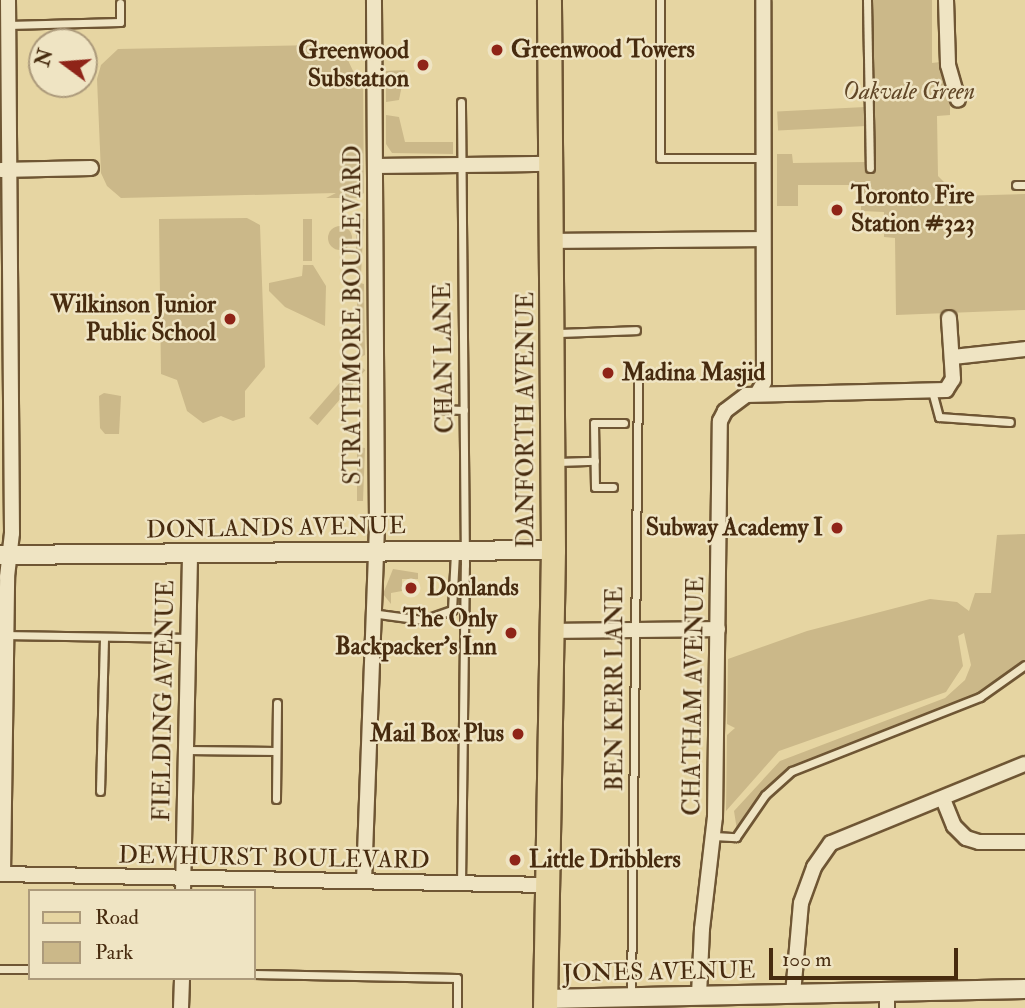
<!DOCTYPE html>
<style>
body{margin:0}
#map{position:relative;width:1025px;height:1008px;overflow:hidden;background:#e6d5a2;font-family:"IM FELL Double Pica",serif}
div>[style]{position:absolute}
.green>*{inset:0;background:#cbb889;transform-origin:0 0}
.round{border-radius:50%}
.roads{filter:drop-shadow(2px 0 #6f5634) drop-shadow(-2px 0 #6f5634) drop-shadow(0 2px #6f5634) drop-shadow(0 -2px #6f5634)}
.service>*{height:7px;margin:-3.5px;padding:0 3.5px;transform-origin:3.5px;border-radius:3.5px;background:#efe4c3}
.minor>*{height:14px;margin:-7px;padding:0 7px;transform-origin:7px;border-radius:7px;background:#efe4c3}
.tertiary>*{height:18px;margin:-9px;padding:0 9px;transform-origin:9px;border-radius:9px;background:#efe4c3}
.primary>*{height:23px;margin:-11.5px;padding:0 11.5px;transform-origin:11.5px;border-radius:11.5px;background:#e6d5a2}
.dots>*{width:19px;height:19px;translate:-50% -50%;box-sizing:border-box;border:4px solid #efe4c3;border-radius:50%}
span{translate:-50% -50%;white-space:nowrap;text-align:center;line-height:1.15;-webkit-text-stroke:5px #efe4c3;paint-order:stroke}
.poi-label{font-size:24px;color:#472b0f;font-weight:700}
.left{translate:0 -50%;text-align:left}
.right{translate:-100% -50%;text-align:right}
.park-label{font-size:24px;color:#614727;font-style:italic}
.street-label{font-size:24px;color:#472b0f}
.legend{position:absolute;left:28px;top:889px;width:228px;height:91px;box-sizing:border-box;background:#efe4c3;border:2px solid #ac9a7b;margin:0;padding:9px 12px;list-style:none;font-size:21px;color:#472b0f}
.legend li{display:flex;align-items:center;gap:14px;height:35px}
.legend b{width:35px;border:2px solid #ac9a7b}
.north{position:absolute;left:28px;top:28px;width:70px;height:70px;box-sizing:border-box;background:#efe4c3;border:2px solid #ac9a7b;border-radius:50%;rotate:286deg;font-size:19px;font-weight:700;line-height:28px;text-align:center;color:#472b0f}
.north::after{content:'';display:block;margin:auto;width:24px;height:32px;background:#8f2418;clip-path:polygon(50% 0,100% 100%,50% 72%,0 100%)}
.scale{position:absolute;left:769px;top:948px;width:189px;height:32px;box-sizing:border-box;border:4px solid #472b0f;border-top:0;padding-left:9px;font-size:21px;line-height:24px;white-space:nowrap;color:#472b0f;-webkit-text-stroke:5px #efe4c3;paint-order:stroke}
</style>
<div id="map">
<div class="green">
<i style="clip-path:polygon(869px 0,932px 0,932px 63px,940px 62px,950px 102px,950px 115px,937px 116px,938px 176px,958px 196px,1025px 194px,1025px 310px,896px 315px,895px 238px,884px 237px,884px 212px,861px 211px,861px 185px,798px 185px,798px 206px,777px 206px,777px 154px,792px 154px,793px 163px,866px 162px,866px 170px,873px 170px)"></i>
<i style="clip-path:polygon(319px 45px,346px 56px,354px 73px,363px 78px,364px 193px,357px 198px,326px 198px,336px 193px,121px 198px,107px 186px,101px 173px,97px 79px,101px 65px,118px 49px)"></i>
<i style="clip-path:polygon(405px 70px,399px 100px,386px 102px,386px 71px)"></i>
<i style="left:865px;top:107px;width:19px;height:88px;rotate:87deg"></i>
<i style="clip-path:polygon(386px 115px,399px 117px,405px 142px,453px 142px,453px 154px,392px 153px,386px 144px)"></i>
<i style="clip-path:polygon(247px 218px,260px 225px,265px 367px,245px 391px,245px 417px,233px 421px,221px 416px,203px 423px,187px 411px,177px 380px,161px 374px,159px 219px)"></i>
<i style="clip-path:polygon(356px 218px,364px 219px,361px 273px,356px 273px)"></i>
<i style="left:303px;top:219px;width:9px;height:42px"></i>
<i class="round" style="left:328px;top:226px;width:24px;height:24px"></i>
<i style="clip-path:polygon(303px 265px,313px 265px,326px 286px,325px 326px,285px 307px,269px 291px,269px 283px,302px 276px)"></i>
<i style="clip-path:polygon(357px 282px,364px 284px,365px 355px,357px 359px)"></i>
<i style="left:357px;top:363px;width:11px;height:73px;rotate:41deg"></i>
<i style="clip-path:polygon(104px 393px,121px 396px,119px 434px,105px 434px,100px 428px,99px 396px)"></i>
<i style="clip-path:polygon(357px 447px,365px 448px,363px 501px,357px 501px)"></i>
<i style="clip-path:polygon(1025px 534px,1025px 660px,976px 695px,792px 768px,760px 796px,737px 830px,734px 811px,780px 761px,945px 698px,965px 680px,971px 665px,964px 633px,958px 636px,963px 666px,946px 692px,779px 751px,726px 811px,727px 735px,735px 728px,727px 724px,728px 659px,807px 631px,930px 599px,957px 602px,969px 611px,975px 593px,991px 593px,997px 535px)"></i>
<i style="clip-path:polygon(393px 569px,418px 573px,418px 579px,402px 579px,402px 591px,391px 593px,391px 604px,383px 594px)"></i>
</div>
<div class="roads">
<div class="service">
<i style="left:660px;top:0;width:158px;rotate:90deg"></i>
<i style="left:660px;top:158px;width:103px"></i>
<i style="left:867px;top:0;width:168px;rotate:89deg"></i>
<i style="left:8px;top:25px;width:112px;rotate:-1.5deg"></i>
<i style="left:120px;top:22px;width:19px;rotate:-90deg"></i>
<i style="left:1016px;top:185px;width:9px"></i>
<i style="left:556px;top:333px;width:80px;rotate:-2.1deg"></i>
<i style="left:932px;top:391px;width:27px;rotate:75deg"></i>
<i style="left:939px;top:417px;width:71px;rotate:4deg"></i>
<i style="left:438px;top:409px;width:26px;rotate:2deg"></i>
<i style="left:557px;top:462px;width:38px;rotate:-2deg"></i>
<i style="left:613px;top:487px;width:18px;rotate:180deg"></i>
<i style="left:595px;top:487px;width:64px;rotate:-90.9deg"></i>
<i style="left:594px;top:423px;width:30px"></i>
<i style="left:371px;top:613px;width:52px;rotate:7.7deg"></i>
<i style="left:423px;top:620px;width:31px;rotate:-19deg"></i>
<i style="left:452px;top:610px;width:58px;rotate:-87deg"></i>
<i style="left:6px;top:635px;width:182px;rotate:0.9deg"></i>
<i style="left:186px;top:750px;width:90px;rotate:0.6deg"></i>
<i style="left:100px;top:791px;width:154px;rotate:-88.5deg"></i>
<i style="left:276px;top:799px;width:96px;rotate:-89.4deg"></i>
<i style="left:714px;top:836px;width:22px;rotate:3deg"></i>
<i style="left:736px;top:837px;width:51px;rotate:-55.4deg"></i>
<i style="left:765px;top:795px;width:36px;rotate:-42deg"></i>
<i style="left:792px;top:771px;width:202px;rotate:-21.5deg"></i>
<i style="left:980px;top:697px;width:55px;rotate:-35.4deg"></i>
<i style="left:461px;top:884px;width:319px;rotate:-89.3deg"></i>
<i style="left:465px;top:565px;width:463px;rotate:-90.5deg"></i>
<i style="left:0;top:969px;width:30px"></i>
<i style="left:254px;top:974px;width:203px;rotate:1.1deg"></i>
<i style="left:457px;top:978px;width:30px;rotate:90deg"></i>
<i style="left:631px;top:997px;width:617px;rotate:-89.35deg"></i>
</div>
<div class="minor">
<i style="left:946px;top:0;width:65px;rotate:88.2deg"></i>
<i style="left:948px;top:65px;width:36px;rotate:74deg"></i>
<i style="left:375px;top:166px;width:175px;rotate:-0.7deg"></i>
<i style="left:1px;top:170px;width:90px;rotate:-1.3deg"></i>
<i style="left:551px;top:241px;width:212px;rotate:-0.5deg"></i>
<i style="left:953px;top:357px;width:72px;rotate:-6.3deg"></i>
<i style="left:757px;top:394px;width:14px;rotate:-60deg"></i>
<i style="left:764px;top:382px;width:382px;rotate:-90.1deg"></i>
<i style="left:553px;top:631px;width:165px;rotate:-0.7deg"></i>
<i style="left:943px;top:799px;width:29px;rotate:68deg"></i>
<i style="left:954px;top:826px;width:17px;rotate:45deg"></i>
<i style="left:966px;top:838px;width:14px;rotate:17deg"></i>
<i style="left:979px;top:842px;width:46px"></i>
<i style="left:0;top:874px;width:547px;rotate:1.15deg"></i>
<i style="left:3px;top:874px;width:297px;rotate:-89.2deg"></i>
<i style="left:7px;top:577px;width:44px;rotate:-83.5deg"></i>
<i style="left:12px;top:533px;width:533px;rotate:-90.43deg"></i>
<i style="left:364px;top:881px;width:356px;rotate:-87.9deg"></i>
<i style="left:377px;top:525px;width:525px;rotate:-90.33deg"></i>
<i style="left:183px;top:891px;width:337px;rotate:-88.8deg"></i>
<i style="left:793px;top:994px;width:91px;rotate:-85deg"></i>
<i style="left:801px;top:903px;width:38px;rotate:-70deg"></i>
<i style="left:814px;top:867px;width:29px;rotate:-55deg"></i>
<i style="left:831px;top:843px;width:209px;rotate:-22.2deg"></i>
<i style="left:699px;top:995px;width:66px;rotate:-87.4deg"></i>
<i style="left:702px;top:929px;width:113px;rotate:-83.4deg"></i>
<i style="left:715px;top:817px;width:396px;rotate:-89.3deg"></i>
<i style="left:720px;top:421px;width:11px;rotate:-63deg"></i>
<i style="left:725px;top:411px;width:26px;rotate:-37deg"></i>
<i style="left:746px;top:395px;width:200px;rotate:-1.4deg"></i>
<i style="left:946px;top:390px;width:13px;rotate:-58deg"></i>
<i style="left:953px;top:379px;width:61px;rotate:-93.8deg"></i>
<i style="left:181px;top:1008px;width:30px;rotate:-88deg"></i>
<i style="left:887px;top:1008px;width:17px;rotate:-90deg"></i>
</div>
<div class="tertiary">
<i style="left:0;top:555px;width:553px;rotate:-0.52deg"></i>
<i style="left:546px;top:999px;width:479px;rotate:-1.2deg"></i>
</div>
<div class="primary">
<i style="left:545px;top:1008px;width:458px;rotate:-89deg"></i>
<i style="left:553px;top:550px;width:550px;rotate:-90.42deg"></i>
</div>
</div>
<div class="dots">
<i style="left:497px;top:50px;background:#8f2418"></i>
<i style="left:423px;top:65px;background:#8f2418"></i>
<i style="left:837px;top:210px;background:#8f2418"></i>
<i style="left:230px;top:319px;background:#8f2418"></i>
<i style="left:608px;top:373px;background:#8f2418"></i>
<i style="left:837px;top:528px;background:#8f2418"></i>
<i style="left:411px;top:588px;background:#8f2418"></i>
<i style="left:511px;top:633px;background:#8f2418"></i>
<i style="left:518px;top:734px;background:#8f2418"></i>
<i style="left:515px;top:860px;background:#8f2418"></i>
</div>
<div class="poi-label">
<span class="left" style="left:511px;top:50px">Greenwood Towers</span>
<span class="right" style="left:409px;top:65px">Greenwood<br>Substation</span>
<span class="left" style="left:851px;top:210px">Toronto Fire<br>Station #323</span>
<span class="right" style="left:216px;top:319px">Wilkinson Junior<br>Public School</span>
<span class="left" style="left:622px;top:373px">Madina Masjid</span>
<span class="right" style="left:823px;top:528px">Subway Academy I</span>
<span class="left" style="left:427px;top:588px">Donlands</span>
<span class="right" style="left:497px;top:633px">The Only<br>Backpacker's Inn</span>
<span class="right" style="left:504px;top:734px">Mail Box Plus</span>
<span class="left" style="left:529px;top:860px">Little Dribblers</span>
</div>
<div class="park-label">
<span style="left:909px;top:92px">Oakvale Green</span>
</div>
<div class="street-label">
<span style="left:353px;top:315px;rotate:-90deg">STRATHMORE BOULEVARD</span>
<span style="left:444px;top:358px;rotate:-91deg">CHAN LANE</span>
<span style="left:526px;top:420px;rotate:-90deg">DANFORTH AVENUE</span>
<span style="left:276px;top:528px;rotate:-1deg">DONLANDS AVENUE</span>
<span style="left:615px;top:689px;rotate:-90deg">BEN KERR LANE</span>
<span style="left:694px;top:696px;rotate:-89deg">CHATHAM AVENUE</span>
<span style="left:164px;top:701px;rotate:-89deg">FIELDING AVENUE</span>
<span style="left:274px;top:858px;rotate:1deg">DEWHURST BOULEVARD</span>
<span style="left:659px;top:972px;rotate:-1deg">JONES AVENUE</span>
</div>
<ul class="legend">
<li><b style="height:9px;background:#e6d5a2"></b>Road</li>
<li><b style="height:19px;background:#cbb889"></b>Park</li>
</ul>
<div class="north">N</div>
<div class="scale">100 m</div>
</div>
